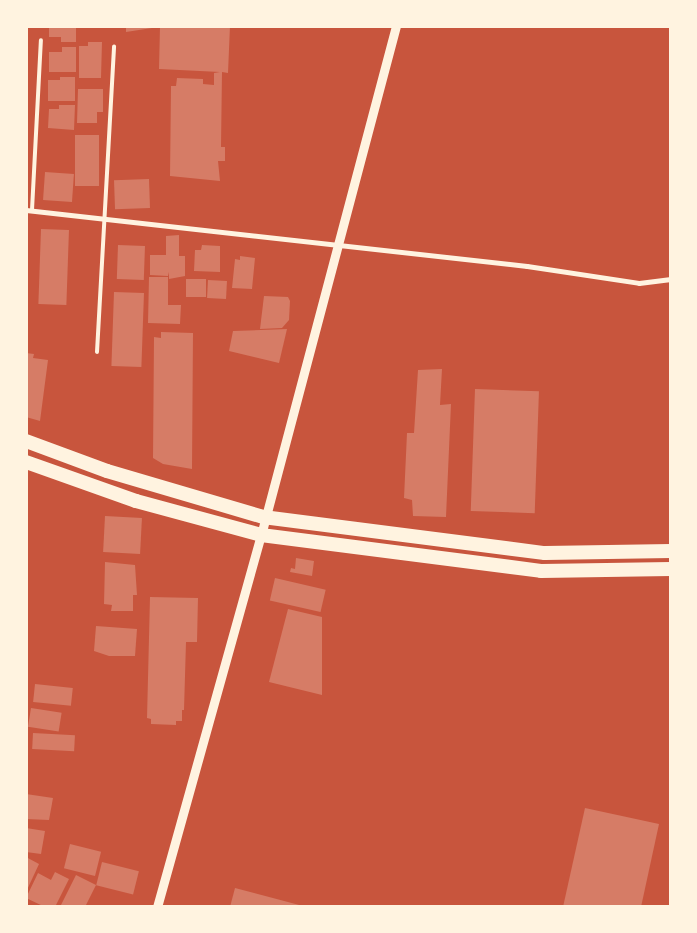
<!DOCTYPE html>
<style>
body{margin:0}
#map{position:relative;width:697px;height:933px;overflow:hidden;background:#c8553d;font-family:Lato,sans-serif}
div>[style]{position:absolute}
.building>*{inset:0;background:#d67c66;transform-origin:0 0}
.service>*{height:4px;margin:-2px;padding:0 2px;transform-origin:2px;border-radius:2px;background:#fff3e0}
.minor>*{height:5px;margin:-2.5px;padding:0 2.5px;transform-origin:2.5px;border-radius:2.5px;background:#fff3e0}
.tertiary>*{height:9px;margin:-4.5px;padding:0 4.5px;transform-origin:4.5px;border-radius:4.5px;background:#fff3e0}
.trunk>*{height:14px;margin:-7px;padding:0 7px;transform-origin:7px;border-radius:7px;background:#fff3e0}
span{translate:-50% -50%;white-space:nowrap;text-align:center;line-height:1.15;-webkit-text-stroke:4px #fff3e0;paint-order:stroke}
.frame{position:absolute;inset:0;border:28px solid #fff3e0;pointer-events:none}
</style>
<div id="map">
<div class="building">
<i style="clip-path:polygon(49px 26px,76px 26px,76px 42px,61px 42px,61px 37px,49px 37px)"></i>
<i style="clip-path:polygon(107px 26px,152px 26px,152px 28px,126px 32px,126px 28px)"></i>
<i style="clip-path:polygon(160px 26px,230px 26px,228px 73px,222px 72px,221px 147px,225px 147px,225px 161px,218px 161px,220px 181px,170px 176px,171px 86px,176px 86px,177px 78px,203px 79px,203px 84px,214px 85px,214px 73px,220px 72px,159px 69px)"></i>
<i style="clip-path:polygon(88px 42px,102px 42px,101px 78px,79px 78px,79px 46px,88px 46px)"></i>
<i style="clip-path:polygon(62px 47px,76px 47px,76px 72px,49px 72px,49px 52px,62px 52px)"></i>
<i style="clip-path:polygon(60px 77px,75px 77px,75px 101px,48px 101px,48px 80px,60px 80px)"></i>
<i style="clip-path:polygon(78px 89px,103px 89px,103px 112px,97px 112px,97px 123px,77px 123px)"></i>
<i style="clip-path:polygon(59px 105px,75px 105px,74px 130px,48px 128px,49px 109px,59px 109px)"></i>
<i style="left:75px;top:135px;width:24px;height:51px"></i>
<i style="left:45px;top:172px;width:29px;height:28px;rotate:4deg"></i>
<i style="left:149px;top:179px;width:29px;height:35px;rotate:88deg"></i>
<i style="left:41px;top:229px;width:28px;height:75px;rotate:2deg"></i>
<i style="clip-path:polygon(179px 235px,179px 256px,185px 256px,185px 276px,169px 279px,169px 272px,168px 276px,150px 275px,150px 255px,166px 255px,166px 236px)"></i>
<i style="left:118px;top:245px;width:27px;height:34px;rotate:2deg"></i>
<i style="clip-path:polygon(202px 245px,220px 246px,220px 272px,194px 271px,195px 250px,201px 250px)"></i>
<i style="clip-path:polygon(240px 256px,255px 258px,252px 289px,232px 288px,235px 259px,240px 260px)"></i>
<i style="clip-path:polygon(149px 277px,168px 277px,168px 305px,181px 305px,180px 324px,148px 323px)"></i>
<i style="left:186px;top:279px;width:20px;height:18px"></i>
<i style="left:208px;top:280px;width:19px;height:18px;rotate:3deg"></i>
<i style="left:114px;top:292px;width:30px;height:74px;rotate:2deg"></i>
<i style="clip-path:polygon(264px 296px,288px 297px,290px 301px,289px 320px,282px 328px,260px 329px)"></i>
<i style="clip-path:polygon(287px 329px,279px 363px,229px 351px,233px 331px)"></i>
<i style="clip-path:polygon(161px 332px,193px 333px,192px 469px,163px 464px,153px 458px,154px 337px,161px 338px)"></i>
<i style="clip-path:polygon(26px 353px,34px 354px,33px 358px,48px 360px,40px 421px,26px 417px)"></i>
<i style="clip-path:polygon(442px 369px,440px 405px,451px 404px,446px 517px,413px 516px,412px 500px,404px 498px,407px 433px,414px 433px,418px 370px)"></i>
<i style="left:475px;top:389px;width:64px;height:122px;rotate:2deg"></i>
<i style="left:105px;top:516px;width:37px;height:36px;rotate:3deg"></i>
<i style="clip-path:polygon(296px 558px,314px 561px,312px 576px,290px 572px,291px 568px,295px 569px)"></i>
<i style="clip-path:polygon(105px 562px,135px 565px,137px 595px,133px 595px,133px 611px,111px 611px,112px 605px,104px 604px)"></i>
<i style="left:275px;top:578px;width:52px;height:23px;rotate:13deg"></i>
<i style="clip-path:polygon(150px 597px,198px 598px,197px 642px,186px 642px,184px 710px,182px 710px,182px 721px,176px 721px,176px 725px,151px 724px,151px 719px,147px 718px)"></i>
<i style="clip-path:polygon(288px 609px,322px 617px,322px 695px,269px 682px)"></i>
<i style="clip-path:polygon(96px 626px,137px 629px,135px 656px,109px 656px,94px 651px)"></i>
<i style="left:35px;top:684px;width:38px;height:18px;rotate:6deg"></i>
<i style="left:31px;top:708px;width:31px;height:19px;rotate:9deg"></i>
<i style="left:33px;top:733px;width:42px;height:16px;rotate:3deg"></i>
<i style="clip-path:polygon(26px 794px,53px 798px,49px 820px,26px 819px)"></i>
<i style="clip-path:polygon(585px 808px,659px 824px,641px 907px,563px 907px)"></i>
<i style="clip-path:polygon(26px 828px,45px 831px,41px 854px,26px 852px)"></i>
<i style="left:70px;top:844px;width:32px;height:25px;rotate:14deg"></i>
<i style="clip-path:polygon(26px 857px,39px 864px,26px 892px)"></i>
<i style="left:102px;top:862px;width:38px;height:24px;rotate:14deg"></i>
<i style="clip-path:polygon(55px 872px,69px 879px,55px 907px,45px 907px,26px 898px,38px 873px,51px 880px)"></i>
<i style="clip-path:polygon(76px 875px,96px 885px,85px 907px,60px 907px)"></i>
<i style="clip-path:polygon(235px 888px,303px 906px,303px 907px,230px 907px)"></i>
</div>
<div class="service">
<i style="left:32px;top:210px;width:170px;rotate:-87deg"></i>
<i style="left:97px;top:352px;width:306px;rotate:-86.8deg"></i>
</div>
<div class="minor">
<i style="left:26px;top:210px;width:504px;rotate:6.38deg"></i>
<i style="left:527px;top:266px;width:113px;rotate:8.6deg"></i>
<i style="left:639px;top:283px;width:32px;rotate:-7deg"></i>
</div>
<div class="tertiary">
<i style="left:157px;top:907px;width:386px;rotate:-74.4deg"></i>
<i style="left:261px;top:535px;width:527px;rotate:-75.15deg"></i>
</div>
<div class="trunk">
<i style="left:26px;top:441px;width:86px;rotate:20.3deg"></i>
<i style="left:107px;top:471px;width:163px;rotate:16.4deg"></i>
<i style="left:263px;top:517px;width:284px;rotate:7.3deg"></i>
<i style="left:545px;top:553px;width:126px;rotate:-0.9deg"></i>
<i style="left:26px;top:462px;width:117px;rotate:19.5deg"></i>
<i style="left:136px;top:501px;width:130px;rotate:15.2deg"></i>
<i style="left:261px;top:535px;width:282px;rotate:7.3deg"></i>
<i style="left:541px;top:571px;width:130px;rotate:-0.9deg"></i>
</div>
<div class="frame"></div>
</div>
